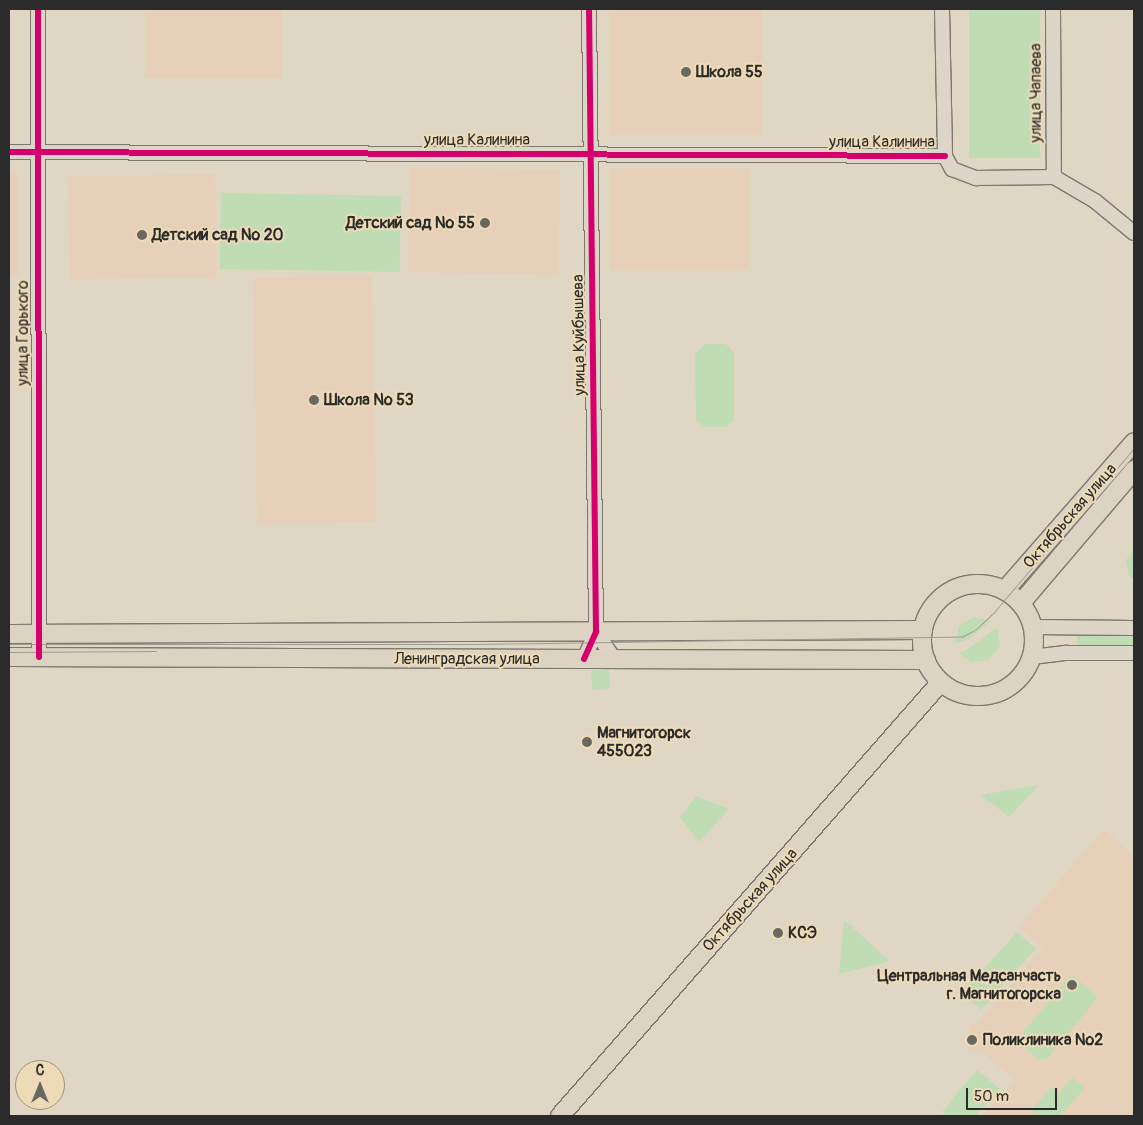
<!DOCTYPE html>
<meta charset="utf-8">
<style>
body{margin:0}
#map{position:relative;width:1143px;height:1125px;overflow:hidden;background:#e0d6c4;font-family:Pangolin,sans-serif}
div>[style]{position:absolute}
.built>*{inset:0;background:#e6d0ba;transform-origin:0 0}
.green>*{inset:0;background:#c0dcb5;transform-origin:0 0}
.roads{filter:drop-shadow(1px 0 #7c7870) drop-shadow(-1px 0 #7c7870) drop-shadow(0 1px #7c7870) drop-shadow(0 -1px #7c7870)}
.minor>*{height:14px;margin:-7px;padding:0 7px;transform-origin:7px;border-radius:7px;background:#dcd5c8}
.major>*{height:18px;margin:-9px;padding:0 9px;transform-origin:9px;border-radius:9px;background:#dcd3c2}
.major>.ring{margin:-9px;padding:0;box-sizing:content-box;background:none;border:18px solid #dcd3c2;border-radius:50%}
.tram>*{height:1px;margin:-0.5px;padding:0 0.5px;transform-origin:0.5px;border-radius:0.5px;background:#a09b92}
.cycleway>*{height:6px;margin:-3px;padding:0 3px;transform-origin:3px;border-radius:3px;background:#d6006c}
.dots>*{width:14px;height:14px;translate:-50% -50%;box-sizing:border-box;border:2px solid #eddab7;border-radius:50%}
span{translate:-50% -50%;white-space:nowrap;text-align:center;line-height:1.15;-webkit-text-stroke:4px #eddab7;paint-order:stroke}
.poi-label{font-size:16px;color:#2b2b2b;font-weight:700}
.left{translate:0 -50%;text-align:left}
.right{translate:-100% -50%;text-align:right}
.street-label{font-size:16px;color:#2b2b2b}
.frame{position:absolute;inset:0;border:10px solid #2b2b2b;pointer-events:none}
.north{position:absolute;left:15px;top:1060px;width:50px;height:50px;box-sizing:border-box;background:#eddab7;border:1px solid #9f947f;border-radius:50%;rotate:0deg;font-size:14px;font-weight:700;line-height:20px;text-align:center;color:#2b2b2b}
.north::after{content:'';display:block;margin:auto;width:18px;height:22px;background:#6a6761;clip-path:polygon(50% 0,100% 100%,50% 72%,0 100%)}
.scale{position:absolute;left:966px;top:1088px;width:91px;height:22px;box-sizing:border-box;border:2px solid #2b2b2b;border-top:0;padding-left:6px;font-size:15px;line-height:18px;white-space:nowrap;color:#2b2b2b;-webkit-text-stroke:4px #eddab7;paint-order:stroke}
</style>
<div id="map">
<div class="built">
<i style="left:145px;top:9px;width:137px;height:69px"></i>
<i style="left:609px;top:9px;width:153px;height:126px"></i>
<i style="left:610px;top:168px;width:139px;height:101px"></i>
<i style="left:560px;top:170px;width:105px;height:150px;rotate:91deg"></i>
<i style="left:9px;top:171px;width:8px;height:104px"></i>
<i style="left:215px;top:174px;width:103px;height:147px;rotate:89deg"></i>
<i style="left:372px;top:276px;width:246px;height:119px;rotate:89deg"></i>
<i style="clip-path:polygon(1104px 829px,1134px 856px,1134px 1116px,982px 1116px,1015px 1081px,982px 1052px,970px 1052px,969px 1023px,978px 1023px,1043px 948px,1019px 927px)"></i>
</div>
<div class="green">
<i style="left:969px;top:9px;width:71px;height:149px"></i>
<i style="left:401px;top:196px;width:76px;height:180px;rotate:91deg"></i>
<i style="clip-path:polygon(705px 344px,726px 344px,734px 353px,734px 420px,727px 427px,705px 427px,696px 420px,695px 354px)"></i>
<i style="clip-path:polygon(1134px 550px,1134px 578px,1130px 578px,1126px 560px)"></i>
<i style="clip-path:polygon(974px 617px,991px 621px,967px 640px,955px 643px,959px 626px)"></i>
<i style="clip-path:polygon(997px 628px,1000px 646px,989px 660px,971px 662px,958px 652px,965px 651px)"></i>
<i style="left:1077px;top:636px;width:57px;height:14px"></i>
<i style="left:609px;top:669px;width:20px;height:18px;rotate:87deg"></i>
<i style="clip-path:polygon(1039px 785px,1009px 817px,981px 795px)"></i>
<i style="clip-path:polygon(696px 796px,729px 809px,699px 842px,680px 817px)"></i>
<i style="clip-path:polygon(844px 920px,890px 961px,839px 974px)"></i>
<i style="left:1017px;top:932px;width:25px;height:82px;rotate:42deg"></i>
<i style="clip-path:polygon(1074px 976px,1096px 995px,1096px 1000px,1047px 1059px,1038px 1059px,1024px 1047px,1024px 1031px,1069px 977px)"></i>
<i style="clip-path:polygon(977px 1070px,1000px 1089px,975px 1116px,947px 1116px,942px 1112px)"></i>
<i style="clip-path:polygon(1072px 1077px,1085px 1088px,1060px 1116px,1032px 1114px,1033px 1108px,1051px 1087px,1059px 1094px)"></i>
</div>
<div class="roads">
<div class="minor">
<i style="left:38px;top:9px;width:648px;rotate:89.91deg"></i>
<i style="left:942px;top:9px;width:147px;rotate:88.8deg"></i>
<i style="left:945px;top:156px;width:15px;rotate:62deg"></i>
<i style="left:952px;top:169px;width:26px;rotate:21deg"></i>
<i style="left:976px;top:178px;width:78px;rotate:-0.7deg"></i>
<i style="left:1054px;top:177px;width:48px;rotate:30.3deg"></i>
<i style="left:1095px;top:201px;width:50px;rotate:39.4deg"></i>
<i style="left:1053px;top:9px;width:168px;rotate:89.7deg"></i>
<i style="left:9px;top:152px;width:936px;rotate:0.24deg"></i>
<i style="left:1034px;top:627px;width:100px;rotate:0.6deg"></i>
<i style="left:596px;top:632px;width:32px;rotate:56deg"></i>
<i style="left:1032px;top:657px;width:35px;rotate:-7deg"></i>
<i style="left:1067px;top:653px;width:67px"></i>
<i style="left:584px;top:659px;width:30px;rotate:-66deg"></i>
<i style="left:596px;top:632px;width:623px;rotate:-90.64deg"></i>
</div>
<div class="major">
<i class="ring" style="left:922px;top:584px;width:94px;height:94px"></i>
<i style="left:1005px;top:590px;width:196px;rotate:-48.9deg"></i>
<i style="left:1021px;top:603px;width:175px;rotate:-49.6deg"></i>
<i style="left:9px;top:634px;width:914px;rotate:-0.25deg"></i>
<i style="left:9px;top:657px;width:917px;rotate:0.19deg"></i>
<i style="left:560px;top:1116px;width:576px;rotate:-48.73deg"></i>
</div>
</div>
<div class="tram">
<i style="left:9px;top:644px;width:470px"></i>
<i style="left:479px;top:644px;width:484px;rotate:-0.9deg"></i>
<i style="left:963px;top:636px;width:13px;rotate:-27deg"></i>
<i style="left:975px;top:630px;width:26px;rotate:-43deg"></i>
<i style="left:994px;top:612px;width:216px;rotate:-49.5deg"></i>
<i style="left:9px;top:652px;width:147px;rotate:-0.4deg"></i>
</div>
<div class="cycleway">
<i style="left:38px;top:9px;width:648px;rotate:89.91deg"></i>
<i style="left:9px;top:152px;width:936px;rotate:0.24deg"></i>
<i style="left:584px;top:659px;width:30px;rotate:-66deg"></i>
<i style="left:596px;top:632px;width:623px;rotate:-90.64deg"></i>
</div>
<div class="dots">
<i style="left:686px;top:72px;background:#6a6761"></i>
<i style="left:485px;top:223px;background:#6a6761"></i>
<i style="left:142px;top:235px;background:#6a6761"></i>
<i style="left:314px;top:400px;background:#6a6761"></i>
<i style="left:587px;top:742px;background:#6a6761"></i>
<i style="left:778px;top:933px;background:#6a6761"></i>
<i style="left:1072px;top:985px;background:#6a6761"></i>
<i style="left:972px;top:1040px;background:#6a6761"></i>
</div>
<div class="poi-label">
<span class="left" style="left:696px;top:72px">Школа 55</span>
<span class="right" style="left:475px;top:223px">Детский сад № 55</span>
<span class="left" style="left:152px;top:235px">Детский сад № 20</span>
<span class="left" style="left:324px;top:400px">Школа № 53</span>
<span class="left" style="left:597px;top:742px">Магнитогорск<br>455023</span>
<span class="left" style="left:788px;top:933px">КСЭ</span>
<span class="right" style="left:1061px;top:985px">Центральная Медсанчасть<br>г. Магнитогорска</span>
<span class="left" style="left:983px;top:1040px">Поликлиника №2</span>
</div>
<div class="street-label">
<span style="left:1036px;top:93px;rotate:-90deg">улица Чапаева</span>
<span style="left:477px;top:140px">улица Калинина</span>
<span style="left:882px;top:142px">улица Калинина</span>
<span style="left:23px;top:333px;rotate:-90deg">улица Горького</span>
<span style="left:579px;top:335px;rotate:-91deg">улица Куйбышева</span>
<span style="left:1070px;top:516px;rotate:-49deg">Октябрьская улица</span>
<span style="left:467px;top:659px">Ленинградская улица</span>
<span style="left:750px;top:900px;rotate:-48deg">Октябрьская улица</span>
</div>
<div class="frame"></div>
<div class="north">С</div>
<div class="scale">50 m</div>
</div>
